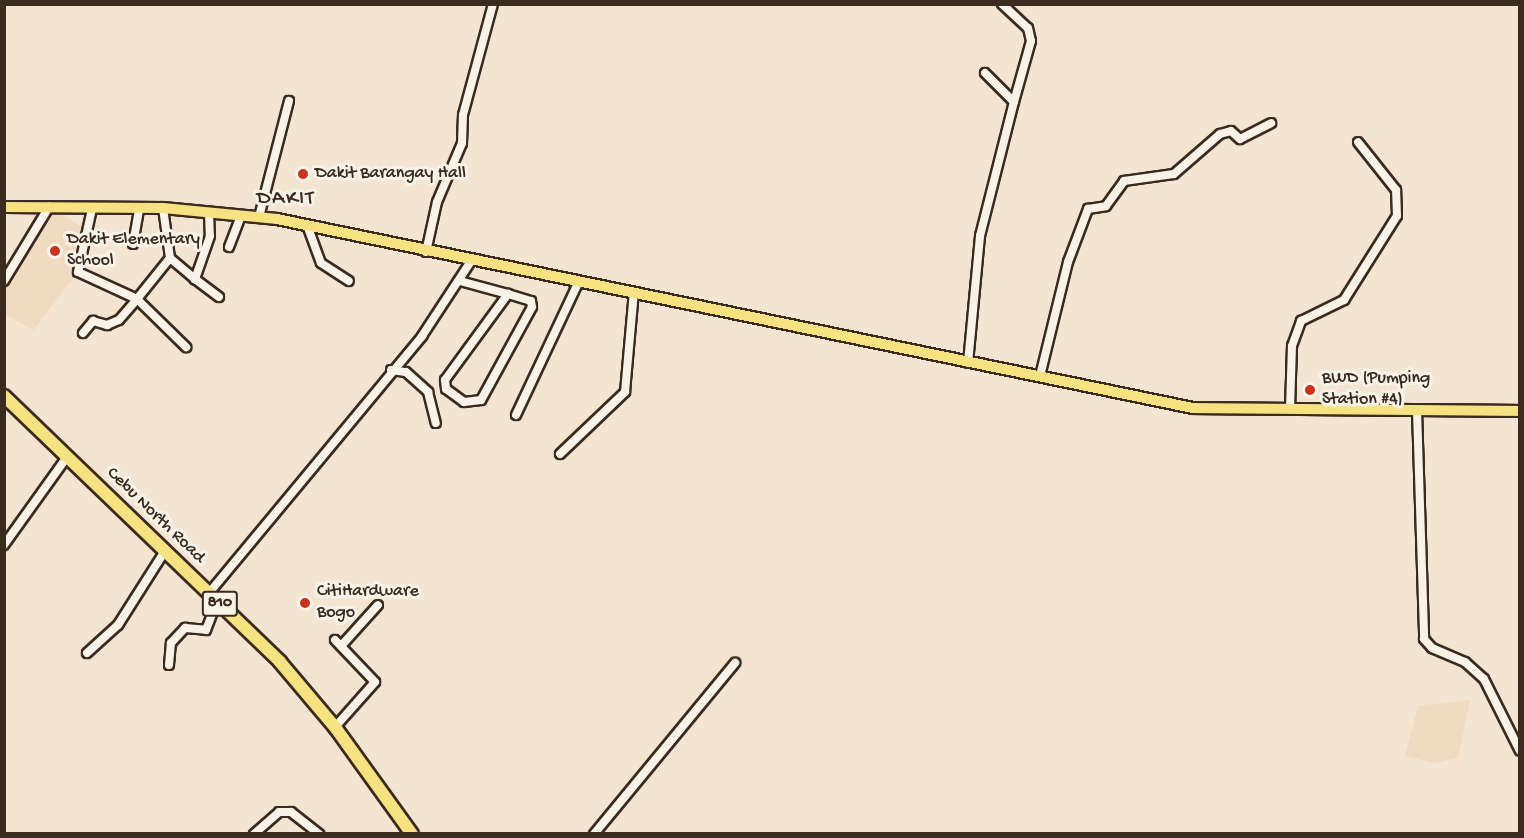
<!DOCTYPE html>
<style>
body{margin:0}
#map{position:relative;width:1524px;height:838px;overflow:hidden;background:#f3e5d1;font-family:"Gochi Hand",sans-serif}
div>[style]{position:absolute}
.built>*{inset:0;background:#f0dbc0}
.roads{filter:drop-shadow(2px 0 #3b2a1e) drop-shadow(-2px 0 #3b2a1e) drop-shadow(0 2px #3b2a1e) drop-shadow(0 -2px #3b2a1e)}
.minor>*{height:8px;margin:-4px;padding:0 4px;transform-origin:4px;border-radius:4px;background:#f7f3e8}
.major>*{height:10px;margin:-5px;padding:0 5px;transform-origin:5px;border-radius:5px;background:#f7e281}
.highway>*{height:12px;margin:-6px;padding:0 6px;transform-origin:6px;border-radius:6px;background:#f7e281}
.dots>*{width:16px;height:16px;translate:-50% -50%;box-sizing:border-box;border:3px solid #f7f3e8;border-radius:50%}
span{translate:-50% -50%;white-space:nowrap;text-align:center;line-height:1.15;-webkit-text-stroke:6px #f7f3e8;paint-order:stroke}
.shield-label span{padding:2px 4px;background:#f7f3e8;border:2px solid;border-radius:4px;-webkit-text-stroke-width:0}
.shield-label{font-size:16px;color:#3b2a1e;font-weight:700}
.poi-label{font-size:18px;color:#3b2a1e}
.left{translate:0 -50%;text-align:left}
.street-label{font-size:18px;color:#3b2a1e}
.quarter-label{font-size:21px;color:#3b2a1e;letter-spacing:1.5px}
.frame{position:absolute;inset:0;border:6px solid #3b2a1e;pointer-events:none}
</style>
<div id="map">
<div class="built">
<i style="clip-path:polygon(56px 211px,90px 232px,79px 271px,33px 330px,5px 314px,4px 285px,48px 214px)"></i>
<i style="clip-path:polygon(1470px 700px,1458px 758px,1435px 763px,1405px 756px,1418px 706px)"></i>
</div>
<div class="roads">
<div class="minor">
<i style="left:1002px;top:4px;width:35px;rotate:43deg"></i>
<i style="left:1028px;top:28px;width:13px;rotate:77deg"></i>
<i style="left:1031px;top:41px;width:63px;rotate:105.6deg"></i>
<i style="left:163px;top:208px;width:50px;rotate:82deg"></i>
<i style="left:170px;top:258px;width:53px;rotate:128.8deg"></i>
<i style="left:137px;top:299px;width:69px;rotate:44.4deg"></i>
<i style="left:209px;top:212px;width:24px;rotate:88deg"></i>
<i style="left:210px;top:236px;width:46px;rotate:109.2deg"></i>
<i style="left:195px;top:279px;width:30px;rotate:37deg"></i>
<i style="left:259px;top:217px;width:120px;rotate:-75.5deg"></i>
<i style="left:307px;top:225px;width:40px;rotate:69.8deg"></i>
<i style="left:321px;top:263px;width:33px;rotate:33deg"></i>
<i style="left:133px;top:244px;width:36px;rotate:-80deg"></i>
<i style="left:229px;top:247px;width:34px;rotate:-69deg"></i>
<i style="left:426px;top:252px;width:51px;rotate:-77.6deg"></i>
<i style="left:437px;top:202px;width:64px;rotate:-67deg"></i>
<i style="left:462px;top:143px;width:28px;rotate:-88deg"></i>
<i style="left:463px;top:115px;width:115px;rotate:-74.9deg"></i>
<i style="left:170px;top:258px;width:33px;rotate:40deg"></i>
<i style="left:4px;top:281px;width:87px;rotate:-58.7deg"></i>
<i style="left:460px;top:281px;width:50px;rotate:15.2deg"></i>
<i style="left:508px;top:294px;width:24px;rotate:17deg"></i>
<i style="left:531px;top:301px;width:6px;rotate:81deg"></i>
<i style="left:532px;top:307px;width:106px;rotate:118.7deg"></i>
<i style="left:481px;top:400px;width:17px;rotate:173deg"></i>
<i style="left:464px;top:402px;width:22px;rotate:-144deg"></i>
<i style="left:446px;top:389px;width:9px;rotate:-96deg"></i>
<i style="left:445px;top:380px;width:107px;rotate:-53.8deg"></i>
<i style="left:83px;top:333px;width:16px;rotate:-50deg"></i>
<i style="left:93px;top:321px;width:15px;rotate:16deg"></i>
<i style="left:107px;top:325px;width:13px;rotate:-23deg"></i>
<i style="left:119px;top:320px;width:28px;rotate:-49deg"></i>
<i style="left:137px;top:299px;width:65px;rotate:-155.4deg"></i>
<i style="left:78px;top:272px;width:65px;rotate:-77.5deg"></i>
<i style="left:968px;top:363px;width:128px;rotate:-84.6deg"></i>
<i style="left:980px;top:236px;width:138px;rotate:-75.8deg"></i>
<i style="left:1014px;top:102px;width:41px;rotate:-135deg"></i>
<i style="left:391px;top:370px;width:15px;rotate:8deg"></i>
<i style="left:406px;top:372px;width:30px;rotate:42deg"></i>
<i style="left:428px;top:392px;width:32px;rotate:76deg"></i>
<i style="left:1040px;top:376px;width:117px;rotate:-76.2deg"></i>
<i style="left:1068px;top:262px;width:57px;rotate:-69.3deg"></i>
<i style="left:1088px;top:209px;width:18px;rotate:-9deg"></i>
<i style="left:1106px;top:206px;width:31px;rotate:-54deg"></i>
<i style="left:1124px;top:181px;width:50px;rotate:-8deg"></i>
<i style="left:1174px;top:174px;width:61px;rotate:-41deg"></i>
<i style="left:1220px;top:134px;width:11px;rotate:-15deg"></i>
<i style="left:1231px;top:131px;width:12px;rotate:42deg"></i>
<i style="left:1240px;top:139px;width:35px;rotate:-27deg"></i>
<i style="left:1290px;top:409px;width:63px;rotate:-88.2deg"></i>
<i style="left:1292px;top:346px;width:27px;rotate:-70deg"></i>
<i style="left:1301px;top:321px;width:48px;rotate:-26deg"></i>
<i style="left:1344px;top:300px;width:99px;rotate:-57.8deg"></i>
<i style="left:1397px;top:216px;width:26px;rotate:-92deg"></i>
<i style="left:1396px;top:190px;width:61px;rotate:-128.4deg"></i>
<i style="left:1417px;top:410px;width:229px;rotate:88.2deg"></i>
<i style="left:1424px;top:639px;width:12px;rotate:48deg"></i>
<i style="left:1432px;top:648px;width:36px;rotate:23deg"></i>
<i style="left:1465px;top:662px;width:25px;rotate:42deg"></i>
<i style="left:1484px;top:679px;width:80px;rotate:63.4deg"></i>
<i style="left:516px;top:415px;width:146px;rotate:-64.8deg"></i>
<i style="left:560px;top:454px;width:90px;rotate:-43.6deg"></i>
<i style="left:625px;top:392px;width:100px;rotate:-84.9deg"></i>
<i style="left:4px;top:545px;width:108px;rotate:-54.4deg"></i>
<i style="left:209px;top:593px;width:334px;rotate:-50.3deg"></i>
<i style="left:422px;top:336px;width:90px;rotate:-56.8deg"></i>
<i style="left:335px;top:640px;width:58px;rotate:46.4deg"></i>
<i style="left:375px;top:682px;width:60px;rotate:131.6deg"></i>
<i style="left:341px;top:646px;width:55px;rotate:-47.9deg"></i>
<i style="left:87px;top:653px;width:42px;rotate:-42.1deg"></i>
<i style="left:118px;top:625px;width:88px;rotate:-57.6deg"></i>
<i style="left:169px;top:665px;width:22px;rotate:-85deg"></i>
<i style="left:171px;top:643px;width:21px;rotate:-47deg"></i>
<i style="left:185px;top:628px;width:21px;rotate:5deg"></i>
<i style="left:206px;top:630px;width:30px;rotate:-69deg"></i>
<i style="left:254px;top:834px;width:33px;rotate:-41deg"></i>
<i style="left:279px;top:812px;width:12px"></i>
<i style="left:291px;top:812px;width:36px;rotate:38deg"></i>
<i style="left:594px;top:834px;width:222px;rotate:-50.5deg"></i>
</div>
<div class="major">
<i style="left:4px;top:207px;width:159px;rotate:0.4deg"></i>
<i style="left:163px;top:208px;width:115px;rotate:5.5deg"></i>
<i style="left:277px;top:219px;width:935px;rotate:11.66deg"></i>
<i style="left:1193px;top:408px;width:327px;rotate:0.5deg"></i>
</div>
<div class="highway">
<i style="left:4px;top:396px;width:383px;rotate:43.9deg"></i>
<i style="left:280px;top:662px;width:85px;rotate:49.8deg"></i>
<i style="left:335px;top:727px;width:132px;rotate:54.3deg"></i>
</div>
</div>
<div class="dots">
<i style="left:303px;top:174px;background:#c8321e"></i>
<i style="left:55px;top:251px;background:#c8321e"></i>
<i style="left:1310px;top:390px;background:#c8321e"></i>
<i style="left:305px;top:603px;background:#c8321e"></i>
</div>
<div class="shield-label">
<span style="left:220px;top:604px">810</span>
</div>
<div class="poi-label">
<span class="left" style="left:315px;top:174px">Dakit Barangay Hall</span>
<span class="left" style="left:67px;top:251px">Dakit Elementary<br>School</span>
<span class="left" style="left:1322px;top:390px">BWD (Pumping<br>Station #4)</span>
<span class="left" style="left:317px;top:603px">CitiHardware<br>Bogo</span>
</div>
<div class="street-label">
<span style="left:155px;top:516px;rotate:44deg">Cebu North Road</span>
</div>
<div class="quarter-label">
<span style="left:286px;top:200px">DAKIT</span>
</div>
<div class="frame"></div>
</div>
